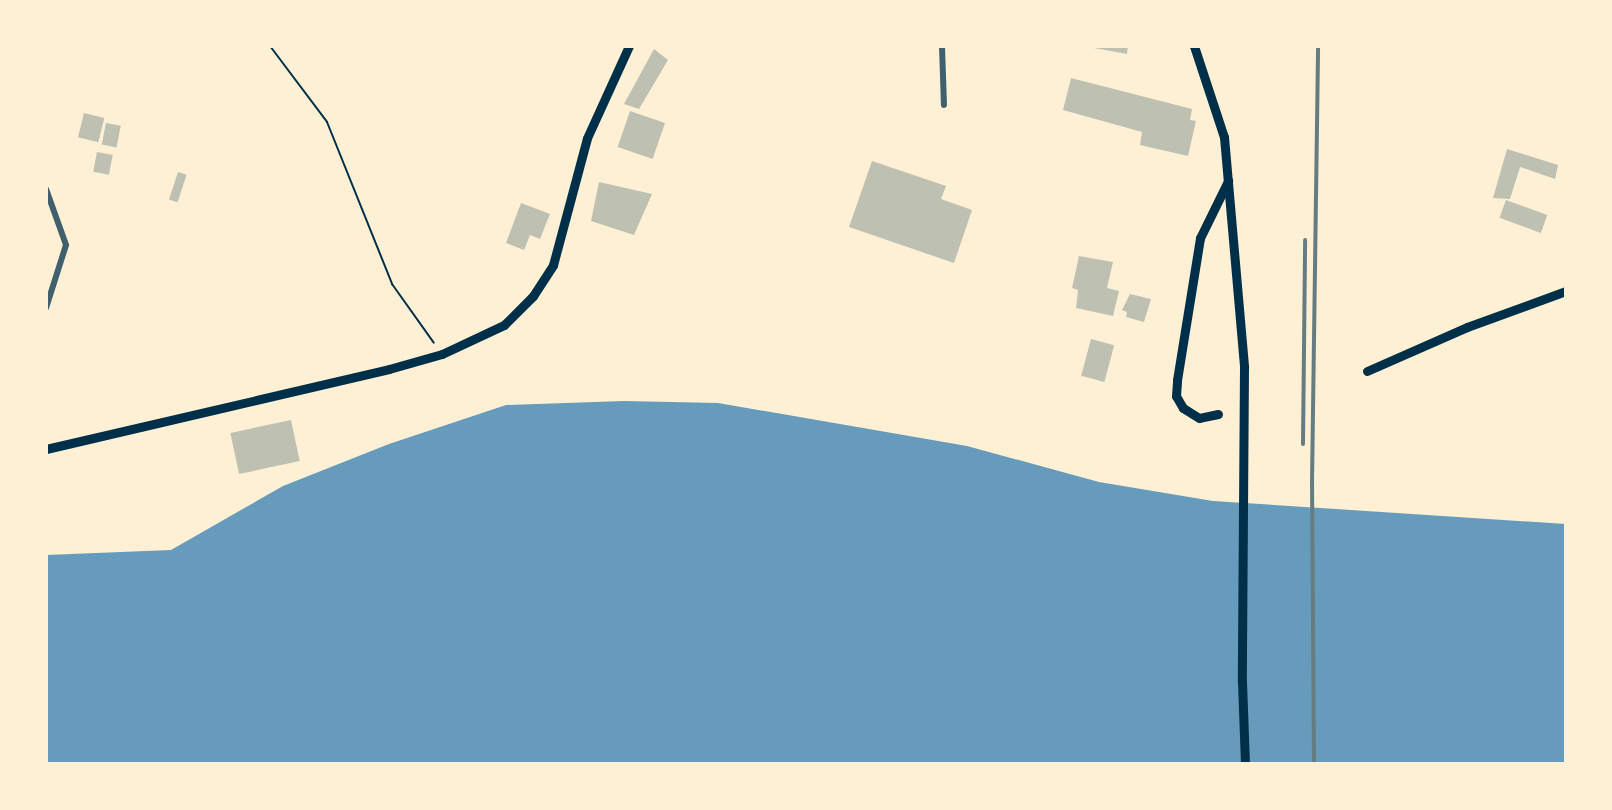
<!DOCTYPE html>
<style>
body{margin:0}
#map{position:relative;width:1612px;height:810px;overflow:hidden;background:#fdf0d5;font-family:"Golos Text",sans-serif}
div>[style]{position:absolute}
.water>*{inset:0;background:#669bbc}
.building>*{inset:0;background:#bec0b2;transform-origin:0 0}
.path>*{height:2px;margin:-1px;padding:0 1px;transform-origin:1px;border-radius:1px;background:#003049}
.minor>*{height:6px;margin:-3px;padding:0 3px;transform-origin:3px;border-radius:3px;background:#3f606c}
.secondary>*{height:9px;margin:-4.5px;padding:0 4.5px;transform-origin:4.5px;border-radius:4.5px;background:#003049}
.rail>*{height:4px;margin:-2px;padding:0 2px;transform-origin:2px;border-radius:2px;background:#657d81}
span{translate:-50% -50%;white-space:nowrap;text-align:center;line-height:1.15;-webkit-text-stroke:6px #fdf0d5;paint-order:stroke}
.frame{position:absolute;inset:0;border:48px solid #fdf0d5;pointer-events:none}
</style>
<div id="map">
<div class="water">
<i style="clip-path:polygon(624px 401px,718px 403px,967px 446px,1099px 482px,1213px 501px,1566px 524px,1566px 764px,46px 764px,46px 555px,171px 550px,283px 486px,389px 444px,506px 405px)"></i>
</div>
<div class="building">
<i style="clip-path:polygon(1095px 46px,1128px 46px,1127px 54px,1094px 48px)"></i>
<i style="clip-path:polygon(654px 49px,668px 60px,639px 109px,624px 104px)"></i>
<i style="clip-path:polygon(1071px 78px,1192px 109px,1190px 120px,1196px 121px,1188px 156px,1140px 145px,1142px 132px,1063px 110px)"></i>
<i style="left:630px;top:111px;width:37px;height:38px;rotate:19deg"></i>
<i style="left:84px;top:113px;width:21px;height:25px;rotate:14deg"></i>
<i style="left:106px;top:123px;width:15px;height:22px;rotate:11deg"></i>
<i style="clip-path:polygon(1507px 149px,1558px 165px,1555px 179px,1520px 167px,1510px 199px,1493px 198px)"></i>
<i style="left:97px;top:152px;width:16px;height:20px;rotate:11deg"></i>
<i style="clip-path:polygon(872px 161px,946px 186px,941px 199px,972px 210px,954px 263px,849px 227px)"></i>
<i style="left:178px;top:172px;width:9px;height:29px;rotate:18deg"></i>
<i style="clip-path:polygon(599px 182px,652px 194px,634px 235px,591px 221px)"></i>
<i style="left:1506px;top:200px;width:44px;height:19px;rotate:20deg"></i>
<i style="clip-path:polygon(521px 203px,550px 214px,540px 239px,530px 235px,524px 250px,506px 243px)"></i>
<i style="clip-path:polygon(1079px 256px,1113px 262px,1107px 288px,1119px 291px,1113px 316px,1076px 308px,1078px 290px,1072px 288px)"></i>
<i style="clip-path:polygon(1130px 294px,1151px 299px,1144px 322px,1126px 317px,1127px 312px,1122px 310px)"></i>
<i style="left:1091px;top:339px;width:24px;height:38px;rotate:15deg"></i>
<i style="left:291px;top:420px;width:42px;height:62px;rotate:78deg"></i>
</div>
<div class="path">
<i style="left:270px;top:46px;width:95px;rotate:53.1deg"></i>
<i style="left:327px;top:122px;width:175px;rotate:68.1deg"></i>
<i style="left:392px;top:284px;width:72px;rotate:54.6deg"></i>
</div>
<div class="minor">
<i style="left:942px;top:46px;width:59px;rotate:88.1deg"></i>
<i style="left:46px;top:189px;width:59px;rotate:70.3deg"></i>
<i style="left:66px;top:245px;width:66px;rotate:107.6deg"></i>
</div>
<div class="secondary">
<i style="left:1194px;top:46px;width:96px;rotate:71.8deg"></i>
<i style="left:1224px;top:137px;width:231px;rotate:85deg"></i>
<i style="left:1244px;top:367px;width:315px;rotate:90.4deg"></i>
<i style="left:1242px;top:682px;width:82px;rotate:87.9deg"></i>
<i style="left:1367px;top:371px;width:109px;rotate:-23.7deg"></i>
<i style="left:1467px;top:327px;width:105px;rotate:-20deg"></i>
<i style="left:1218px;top:414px;width:19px;rotate:168deg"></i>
<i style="left:1199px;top:418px;width:19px;rotate:-148deg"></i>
<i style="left:1183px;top:408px;width:14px;rotate:-120deg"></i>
<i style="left:1176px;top:396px;width:16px;rotate:-86deg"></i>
<i style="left:1177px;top:380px;width:144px;rotate:-80.8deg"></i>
<i style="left:1200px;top:238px;width:64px;rotate:-63.8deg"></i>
<i style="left:46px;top:449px;width:352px;rotate:-13.1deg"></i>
<i style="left:389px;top:369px;width:55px;rotate:-15.8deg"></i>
<i style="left:442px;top:354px;width:68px;rotate:-25.1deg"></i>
<i style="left:504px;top:325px;width:41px;rotate:-45deg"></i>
<i style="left:533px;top:296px;width:37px;rotate:-57deg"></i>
<i style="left:553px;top:265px;width:131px;rotate:-75deg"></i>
<i style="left:587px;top:138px;width:101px;rotate:-65.5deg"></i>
</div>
<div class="rail">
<i style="left:1303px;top:444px;width:204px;rotate:-89.4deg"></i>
<i style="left:1314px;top:764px;width:281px;rotate:-90.4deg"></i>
<i style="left:1312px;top:483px;width:437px;rotate:-89.2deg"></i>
</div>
<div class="frame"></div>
</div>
